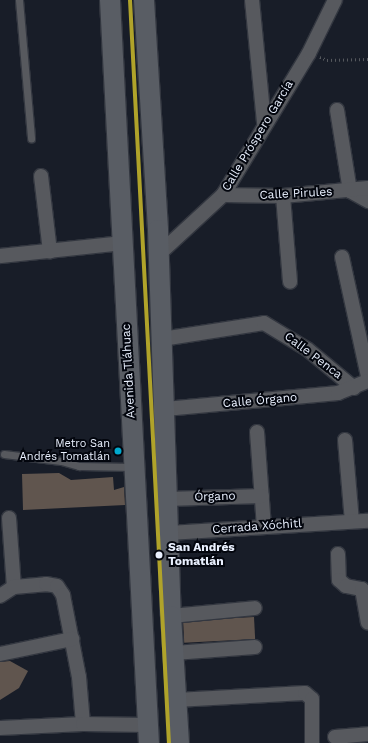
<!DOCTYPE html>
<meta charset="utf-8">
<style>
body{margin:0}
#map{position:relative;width:368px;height:743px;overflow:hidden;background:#181d28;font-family:"Work Sans",sans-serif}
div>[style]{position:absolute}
.building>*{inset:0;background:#60554e;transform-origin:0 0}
.path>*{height:2.5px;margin-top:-1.25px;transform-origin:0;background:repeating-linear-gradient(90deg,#55585d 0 1px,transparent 0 4px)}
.roads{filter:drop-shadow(1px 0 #333740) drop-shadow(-1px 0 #333740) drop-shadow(0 1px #333740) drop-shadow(0 -1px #333740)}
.service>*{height:7px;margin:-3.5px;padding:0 3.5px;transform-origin:3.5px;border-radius:3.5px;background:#57595e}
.minor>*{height:14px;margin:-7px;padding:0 7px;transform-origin:7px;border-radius:7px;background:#57595e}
.secondary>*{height:20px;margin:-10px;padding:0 10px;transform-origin:10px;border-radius:10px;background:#595d64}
.metro-1>*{height:4px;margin:-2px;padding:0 2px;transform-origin:2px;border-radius:2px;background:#b0a32a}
.dots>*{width:11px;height:11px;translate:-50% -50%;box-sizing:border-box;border:2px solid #03060e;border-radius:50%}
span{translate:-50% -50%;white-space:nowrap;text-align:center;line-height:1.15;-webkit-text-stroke:4px #03060e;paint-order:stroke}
.bus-label{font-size:11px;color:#e9f0fe}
.right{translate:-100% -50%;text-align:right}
.street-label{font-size:12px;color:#e9f0fe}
.stop-label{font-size:12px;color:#e9f0fe;font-weight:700}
.left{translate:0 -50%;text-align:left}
</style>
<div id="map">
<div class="building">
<i style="clip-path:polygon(59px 473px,71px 480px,113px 477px,114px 490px,124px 487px,125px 505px,23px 510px,22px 474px)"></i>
<i style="left:254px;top:617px;width:22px;height:71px;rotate:87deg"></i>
<i style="clip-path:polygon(10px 661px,28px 671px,19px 688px,0 700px,0 662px)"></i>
</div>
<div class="path">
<i style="left:320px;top:57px;width:8px;rotate:23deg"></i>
<i style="left:327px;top:60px;width:41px;rotate:-1.4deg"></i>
</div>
<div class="roads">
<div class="service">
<i style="left:19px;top:0;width:139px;rotate:85deg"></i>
<i style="left:4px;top:454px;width:57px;rotate:7deg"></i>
<i style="left:61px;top:461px;width:19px;rotate:16deg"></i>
<i style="left:79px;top:466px;width:54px;rotate:1.1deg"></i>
</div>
<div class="minor">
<i style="left:252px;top:0;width:124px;rotate:84.4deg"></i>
<i style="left:337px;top:110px;width:82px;rotate:80.9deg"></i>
<i style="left:350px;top:191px;width:21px;rotate:29deg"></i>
<i style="left:41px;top:176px;width:76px;rotate:83.2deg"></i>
<i style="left:223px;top:195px;width:60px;rotate:1deg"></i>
<i style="left:283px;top:196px;width:85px;rotate:-5.4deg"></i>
<i style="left:283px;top:196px;width:86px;rotate:85.3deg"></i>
<i style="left:159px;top:254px;width:87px;rotate:-42.7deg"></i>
<i style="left:223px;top:195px;width:166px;rotate:-58.8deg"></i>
<i style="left:309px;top:53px;width:59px;rotate:-63.9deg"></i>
<i style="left:0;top:256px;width:124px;rotate:-6deg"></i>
<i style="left:342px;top:257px;width:122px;rotate:77.7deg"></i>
<i style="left:162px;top:339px;width:103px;rotate:-8.9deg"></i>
<i style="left:264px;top:323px;width:50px;rotate:31.2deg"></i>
<i style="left:307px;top:349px;width:61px;rotate:39.7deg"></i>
<i style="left:165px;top:409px;width:174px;rotate:-5.3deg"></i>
<i style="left:338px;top:393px;width:32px;rotate:-22deg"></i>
<i style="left:257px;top:432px;width:95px;rotate:85.8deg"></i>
<i style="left:345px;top:440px;width:81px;rotate:85.1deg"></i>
<i style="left:167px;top:499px;width:95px;rotate:-1.8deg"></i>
<i style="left:9px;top:518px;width:69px;rotate:85.9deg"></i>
<i style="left:169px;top:533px;width:199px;rotate:-3.5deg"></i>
<i style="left:338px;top:554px;width:26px;rotate:88deg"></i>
<i style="left:339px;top:580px;width:9px;rotate:41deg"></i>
<i style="left:346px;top:586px;width:16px;rotate:11deg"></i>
<i style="left:362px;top:589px;width:34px;rotate:80deg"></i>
<i style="left:0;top:596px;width:17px;rotate:-33deg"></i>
<i style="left:14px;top:587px;width:32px;rotate:-5deg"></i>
<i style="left:46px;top:584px;width:11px;rotate:10deg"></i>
<i style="left:57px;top:586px;width:11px;rotate:56deg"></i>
<i style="left:63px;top:595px;width:84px;rotate:79deg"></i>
<i style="left:79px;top:677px;width:47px;rotate:85.1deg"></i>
<i style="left:171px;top:616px;width:84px;rotate:-5.4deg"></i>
<i style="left:174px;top:653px;width:81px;rotate:-4.2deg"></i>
<i style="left:0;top:654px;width:74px;rotate:-11.8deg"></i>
<i style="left:176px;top:700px;width:129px;rotate:-3.1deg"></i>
<i style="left:305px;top:693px;width:9px;rotate:41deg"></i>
<i style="left:312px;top:699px;width:44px;rotate:90deg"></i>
<i style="left:0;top:728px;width:83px;rotate:-2.8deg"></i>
<i style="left:83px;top:724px;width:65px;rotate:0.9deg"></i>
<i style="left:335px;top:737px;width:33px;rotate:-5deg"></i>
</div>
<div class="secondary">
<i style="left:110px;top:0;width:744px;rotate:87deg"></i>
<i style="left:144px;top:0;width:230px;rotate:86.5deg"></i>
<i style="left:158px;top:230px;width:386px;rotate:88.1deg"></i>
<i style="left:171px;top:616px;width:127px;rotate:86.4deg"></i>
</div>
</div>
<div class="metro-1">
<i style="left:130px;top:0;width:744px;rotate:87deg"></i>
</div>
<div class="dots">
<i style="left:118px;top:451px;background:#00a9ce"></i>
<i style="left:159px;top:555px;background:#e9f0fe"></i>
</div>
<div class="bus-label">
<span class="right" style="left:110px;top:451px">Metro San<br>Andrés Tomatlán</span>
</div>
<div class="street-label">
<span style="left:258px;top:136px;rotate:-59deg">Calle Próspero García</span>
<span style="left:296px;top:194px;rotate:-3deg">Calle Pirules</span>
<span style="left:313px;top:356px;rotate:37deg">Calle Penca</span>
<span style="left:129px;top:371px;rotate:-93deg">Avenida Tláhuac</span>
<span style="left:260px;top:401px;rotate:-5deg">Calle Órgano</span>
<span style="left:215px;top:497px;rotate:-2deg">Órgano</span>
<span style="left:257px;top:527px;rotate:-4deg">Cerrada Xóchitl</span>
</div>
<div class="stop-label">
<span class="left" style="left:168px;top:555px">San Andrés<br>Tomatlán</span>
</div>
</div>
